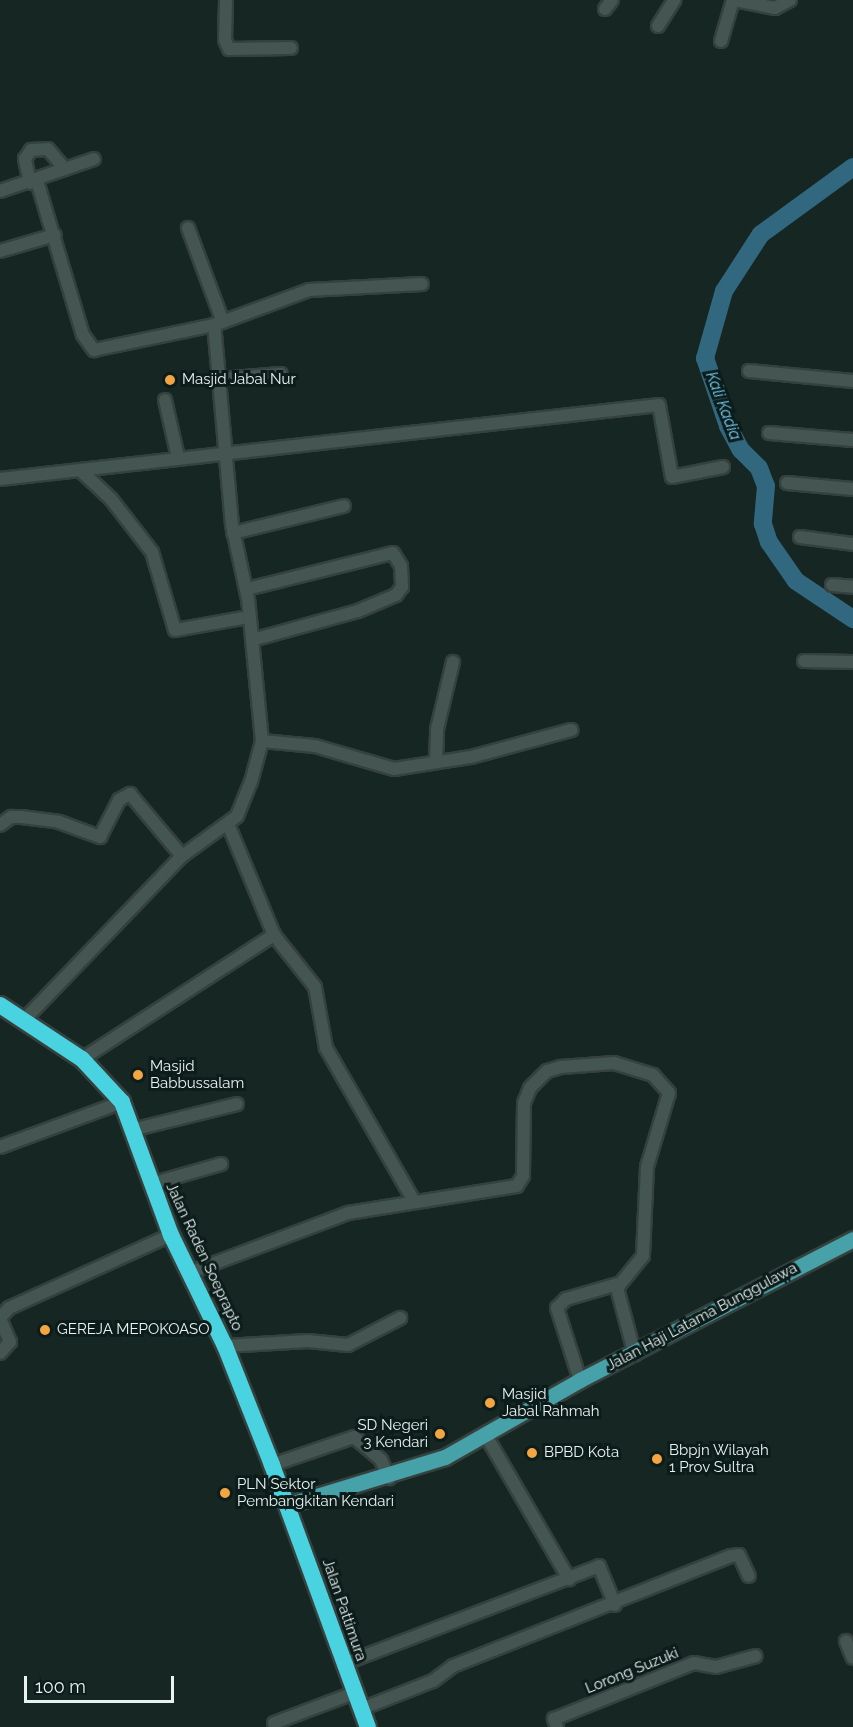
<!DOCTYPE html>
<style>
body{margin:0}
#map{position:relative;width:853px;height:1727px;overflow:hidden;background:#162623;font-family:Raleway,sans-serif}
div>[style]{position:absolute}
.river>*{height:18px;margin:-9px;padding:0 9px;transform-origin:9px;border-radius:9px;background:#31687f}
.roads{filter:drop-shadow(2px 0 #35413e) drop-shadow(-2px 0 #35413e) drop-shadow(0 2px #35413e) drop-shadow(0 -2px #35413e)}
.minor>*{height:12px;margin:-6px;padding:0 6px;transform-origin:6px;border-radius:6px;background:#445552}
.major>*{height:15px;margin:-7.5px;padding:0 7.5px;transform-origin:7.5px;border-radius:7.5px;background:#47a1a8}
.highway>*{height:16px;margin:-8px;padding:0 8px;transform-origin:8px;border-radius:8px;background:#49d3e1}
.dots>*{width:16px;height:16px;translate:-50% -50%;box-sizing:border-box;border:3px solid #0c1c1a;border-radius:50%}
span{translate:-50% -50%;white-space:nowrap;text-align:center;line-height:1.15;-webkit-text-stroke:6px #0c1c1a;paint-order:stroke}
.poi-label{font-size:15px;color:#e8f2f0}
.left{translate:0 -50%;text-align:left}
.right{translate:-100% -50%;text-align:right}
.street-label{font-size:15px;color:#e8f2f0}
.water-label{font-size:16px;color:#74cbf0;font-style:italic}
.scale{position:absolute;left:24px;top:1676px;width:150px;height:27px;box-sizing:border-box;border:3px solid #e8f2f0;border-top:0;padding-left:8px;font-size:18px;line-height:21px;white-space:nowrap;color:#e8f2f0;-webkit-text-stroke:4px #0c1c1a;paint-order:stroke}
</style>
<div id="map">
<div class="river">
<i style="left:853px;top:167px;width:114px;rotate:143.9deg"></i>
<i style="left:761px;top:234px;width:68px;rotate:123deg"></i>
<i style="left:724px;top:291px;width:70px;rotate:105.8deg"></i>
<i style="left:705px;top:358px;width:72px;rotate:71.3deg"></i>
<i style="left:728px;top:426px;width:27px;rotate:62deg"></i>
<i style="left:741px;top:450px;width:25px;rotate:45deg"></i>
<i style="left:759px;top:468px;width:19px;rotate:69deg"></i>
<i style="left:766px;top:486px;width:38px;rotate:95deg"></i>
<i style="left:763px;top:524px;width:19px;rotate:72deg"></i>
<i style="left:769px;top:542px;width:47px;rotate:55.3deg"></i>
<i style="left:796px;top:581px;width:69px;rotate:33.7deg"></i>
</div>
<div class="roads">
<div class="minor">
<i style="left:226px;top:0;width:40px;rotate:91.4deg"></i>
<i style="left:225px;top:40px;width:10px;rotate:66deg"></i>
<i style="left:229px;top:49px;width:62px;rotate:-0.9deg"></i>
<i style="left:735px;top:0;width:41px;rotate:11.3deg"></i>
<i style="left:775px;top:8px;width:17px;rotate:-28deg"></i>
<i style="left:605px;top:9px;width:11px;rotate:-52deg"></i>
<i style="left:658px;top:26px;width:31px;rotate:-58deg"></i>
<i style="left:721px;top:41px;width:43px;rotate:-73.7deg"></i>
<i style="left:37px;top:181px;width:161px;rotate:73.4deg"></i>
<i style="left:83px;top:335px;width:19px;rotate:54deg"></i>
<i style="left:94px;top:350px;width:123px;rotate:-11.8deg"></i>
<i style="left:214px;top:325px;width:101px;rotate:-20.2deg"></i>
<i style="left:309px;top:290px;width:113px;rotate:-3deg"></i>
<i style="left:30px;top:183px;width:25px;rotate:-102deg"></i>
<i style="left:25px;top:159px;width:11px;rotate:-56deg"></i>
<i style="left:31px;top:150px;width:17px;rotate:-3deg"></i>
<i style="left:48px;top:149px;width:26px;rotate:50deg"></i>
<i style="left:0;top:191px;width:99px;rotate:-18.8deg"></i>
<i style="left:188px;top:228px;width:100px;rotate:69.6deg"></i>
<i style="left:0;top:251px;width:57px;rotate:-16.2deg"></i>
<i style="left:749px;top:371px;width:104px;rotate:5.5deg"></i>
<i style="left:221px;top:379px;width:60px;rotate:-4.8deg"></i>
<i style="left:165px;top:400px;width:58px;rotate:77.2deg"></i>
<i style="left:769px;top:433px;width:84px;rotate:4.8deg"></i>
<i style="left:80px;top:470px;width:42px;rotate:43.1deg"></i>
<i style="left:111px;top:499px;width:67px;rotate:52.3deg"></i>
<i style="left:152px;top:552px;width:81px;rotate:73.6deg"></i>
<i style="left:175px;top:630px;width:75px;rotate:-10deg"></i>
<i style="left:0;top:479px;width:663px;rotate:-6.41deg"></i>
<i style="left:659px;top:405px;width:73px;rotate:79.8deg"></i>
<i style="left:672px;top:477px;width:52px;rotate:-11.1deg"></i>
<i style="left:787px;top:483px;width:66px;rotate:5.2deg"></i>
<i style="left:233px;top:533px;width:114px;rotate:-13.7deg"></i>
<i style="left:800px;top:537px;width:53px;rotate:7.5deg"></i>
<i style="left:832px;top:585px;width:21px;rotate:5deg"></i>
<i style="left:247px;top:589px;width:150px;rotate:-13.9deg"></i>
<i style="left:393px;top:553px;width:15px;rotate:58deg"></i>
<i style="left:401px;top:566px;width:21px;rotate:87deg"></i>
<i style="left:402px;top:587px;width:10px;rotate:127deg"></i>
<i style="left:396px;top:595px;width:41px;rotate:157.2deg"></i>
<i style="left:358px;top:611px;width:110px;rotate:164.7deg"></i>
<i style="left:804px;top:661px;width:49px;rotate:1.2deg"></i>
<i style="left:262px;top:741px;width:53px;rotate:5.4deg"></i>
<i style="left:315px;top:746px;width:82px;rotate:16.2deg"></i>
<i style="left:394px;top:769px;width:78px;rotate:-8.9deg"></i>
<i style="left:471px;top:757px;width:104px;rotate:-15.1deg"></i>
<i style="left:436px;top:762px;width:33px;rotate:-88deg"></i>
<i style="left:437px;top:729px;width:69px;rotate:-76.6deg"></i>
<i style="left:228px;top:824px;width:120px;rotate:67.5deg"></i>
<i style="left:274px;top:935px;width:66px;rotate:51.7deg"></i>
<i style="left:315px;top:987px;width:62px;rotate:79.8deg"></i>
<i style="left:326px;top:1048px;width:177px;rotate:60.1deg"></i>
<i style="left:0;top:825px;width:14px;rotate:-36deg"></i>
<i style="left:11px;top:817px;width:10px"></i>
<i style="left:21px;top:817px;width:38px;rotate:7deg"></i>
<i style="left:59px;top:822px;width:44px;rotate:20.1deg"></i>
<i style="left:100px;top:837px;width:42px;rotate:-62.8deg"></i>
<i style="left:119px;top:800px;width:13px;rotate:-29deg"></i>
<i style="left:130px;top:794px;width:81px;rotate:50deg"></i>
<i style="left:25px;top:1019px;width:226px;rotate:-46.1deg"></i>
<i style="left:182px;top:856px;width:68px;rotate:-36deg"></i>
<i style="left:237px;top:816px;width:37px;rotate:-68deg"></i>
<i style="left:251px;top:782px;width:42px;rotate:-75deg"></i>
<i style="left:262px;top:741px;width:143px;rotate:-95.6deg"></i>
<i style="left:248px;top:599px;width:76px;rotate:-102.2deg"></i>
<i style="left:232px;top:525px;width:201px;rotate:-95.1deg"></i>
<i style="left:82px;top:1059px;width:229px;rotate:-32.9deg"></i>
<i style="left:132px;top:1130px;width:108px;rotate:-13.9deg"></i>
<i style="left:0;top:1147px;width:130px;rotate:-20.2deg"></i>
<i style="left:151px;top:1184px;width:73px;rotate:-15.9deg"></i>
<i style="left:191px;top:1272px;width:168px;rotate:-20.6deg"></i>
<i style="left:348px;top:1213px;width:171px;rotate:-9.1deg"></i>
<i style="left:517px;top:1186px;width:12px;rotate:-59deg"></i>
<i style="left:523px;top:1176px;width:73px;rotate:-89.2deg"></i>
<i style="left:524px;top:1103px;width:16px;rotate:-68deg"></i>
<i style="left:530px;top:1088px;width:24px;rotate:-45deg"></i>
<i style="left:547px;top:1071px;width:15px;rotate:-16deg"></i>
<i style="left:561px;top:1067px;width:53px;rotate:-4.3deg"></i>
<i style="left:614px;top:1063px;width:41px;rotate:17.1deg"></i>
<i style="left:653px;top:1075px;width:24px;rotate:48deg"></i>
<i style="left:669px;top:1093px;width:77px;rotate:106.6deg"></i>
<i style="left:647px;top:1167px;width:89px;rotate:92.6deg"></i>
<i style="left:643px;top:1256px;width:41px;rotate:129.1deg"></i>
<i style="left:617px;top:1288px;width:69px;rotate:75deg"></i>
<i style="left:225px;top:1346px;width:83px;rotate:-3.4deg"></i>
<i style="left:308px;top:1341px;width:40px;rotate:5.7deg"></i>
<i style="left:348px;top:1345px;width:59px;rotate:-27.4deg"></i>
<i style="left:0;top:1353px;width:15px;rotate:-48deg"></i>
<i style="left:10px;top:1342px;width:26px;rotate:-113deg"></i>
<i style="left:0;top:1318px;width:13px;rotate:-48deg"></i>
<i style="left:9px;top:1308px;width:178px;rotate:-24.3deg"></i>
<i style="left:580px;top:1380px;width:76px;rotate:-107.7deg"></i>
<i style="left:557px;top:1308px;width:13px;rotate:-45deg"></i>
<i style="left:566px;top:1299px;width:54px;rotate:-16.1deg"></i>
<i style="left:485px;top:1434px;width:168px;rotate:59.9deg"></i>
<i style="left:272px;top:1465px;width:87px;rotate:-18.9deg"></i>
<i style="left:354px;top:1437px;width:35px;rotate:40deg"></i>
<i style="left:381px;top:1460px;width:20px;rotate:66deg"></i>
<i style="left:846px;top:1641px;width:18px;rotate:68deg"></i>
<i style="left:343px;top:1664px;width:274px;rotate:-20.9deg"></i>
<i style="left:599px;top:1566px;width:42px;rotate:67.7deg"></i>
<i style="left:361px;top:1709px;width:77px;rotate:-21.3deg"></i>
<i style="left:433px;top:1681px;width:25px;rotate:-37deg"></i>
<i style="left:453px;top:1666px;width:299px;rotate:-21.6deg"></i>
<i style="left:731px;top:1556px;width:8px;rotate:-7deg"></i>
<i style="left:739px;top:1555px;width:23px;rotate:65deg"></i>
<i style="left:274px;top:1723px;width:85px;rotate:-20.6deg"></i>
<i style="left:557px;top:1727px;width:9px;rotate:-111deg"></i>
<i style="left:554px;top:1719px;width:151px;rotate:-21.8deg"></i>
<i style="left:694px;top:1663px;width:22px;rotate:10deg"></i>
<i style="left:716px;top:1667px;width:41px;rotate:-15.4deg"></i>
</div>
<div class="major">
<i style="left:287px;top:1505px;width:165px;rotate:-16.9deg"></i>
<i style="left:445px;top:1457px;width:155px;rotate:-29.7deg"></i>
<i style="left:580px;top:1380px;width:307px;rotate:-27.3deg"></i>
</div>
<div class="highway">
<i style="left:0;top:1005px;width:98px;rotate:33.4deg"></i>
<i style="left:82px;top:1059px;width:59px;rotate:47.1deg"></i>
<i style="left:122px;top:1102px;width:142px;rotate:69.8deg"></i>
<i style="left:171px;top:1235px;width:123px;rotate:64.1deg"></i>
<i style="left:225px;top:1346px;width:128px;rotate:68.4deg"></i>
<i style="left:272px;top:1465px;width:279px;rotate:69.9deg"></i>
</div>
</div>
<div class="dots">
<i style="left:170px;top:380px;background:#f3a542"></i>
<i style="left:138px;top:1075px;background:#f3a542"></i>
<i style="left:45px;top:1330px;background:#f3a542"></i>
<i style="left:490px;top:1403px;background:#f3a542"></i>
<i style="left:440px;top:1434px;background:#f3a542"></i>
<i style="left:532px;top:1453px;background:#f3a542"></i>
<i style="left:657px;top:1459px;background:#f3a542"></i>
<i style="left:225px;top:1493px;background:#f3a542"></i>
</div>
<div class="poi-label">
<span class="left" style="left:182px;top:380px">Masjid Jabal Nur</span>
<span class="left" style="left:150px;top:1075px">Masjid<br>Babbussalam</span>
<span class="left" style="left:57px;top:1330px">GEREJA MEPOKOASO</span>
<span class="left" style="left:502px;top:1403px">Masjid<br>Jabal Rahmah</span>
<span class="right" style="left:428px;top:1434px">SD Negeri<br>3 Kendari</span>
<span class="left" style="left:669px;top:1459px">Bbpjn Wilayah<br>1 Prov Sultra</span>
<span class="left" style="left:544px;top:1453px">BPBD Kota</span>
<span class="left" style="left:237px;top:1493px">PLN Sektor<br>Pembangkitan Kendari</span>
</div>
<div class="street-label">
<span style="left:204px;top:1257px;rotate:65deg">Jalan Raden Soeprapto</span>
<span style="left:702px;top:1317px;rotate:-28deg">Jalan Haji Latama Bunggulawa</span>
<span style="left:344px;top:1610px;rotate:71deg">Jalan Pattimura</span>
<span style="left:632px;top:1671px;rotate:-22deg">Lorong Suzuki</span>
</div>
<div class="water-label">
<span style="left:723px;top:406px;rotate:69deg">Kali Kadia</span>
</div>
<div class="scale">100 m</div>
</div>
